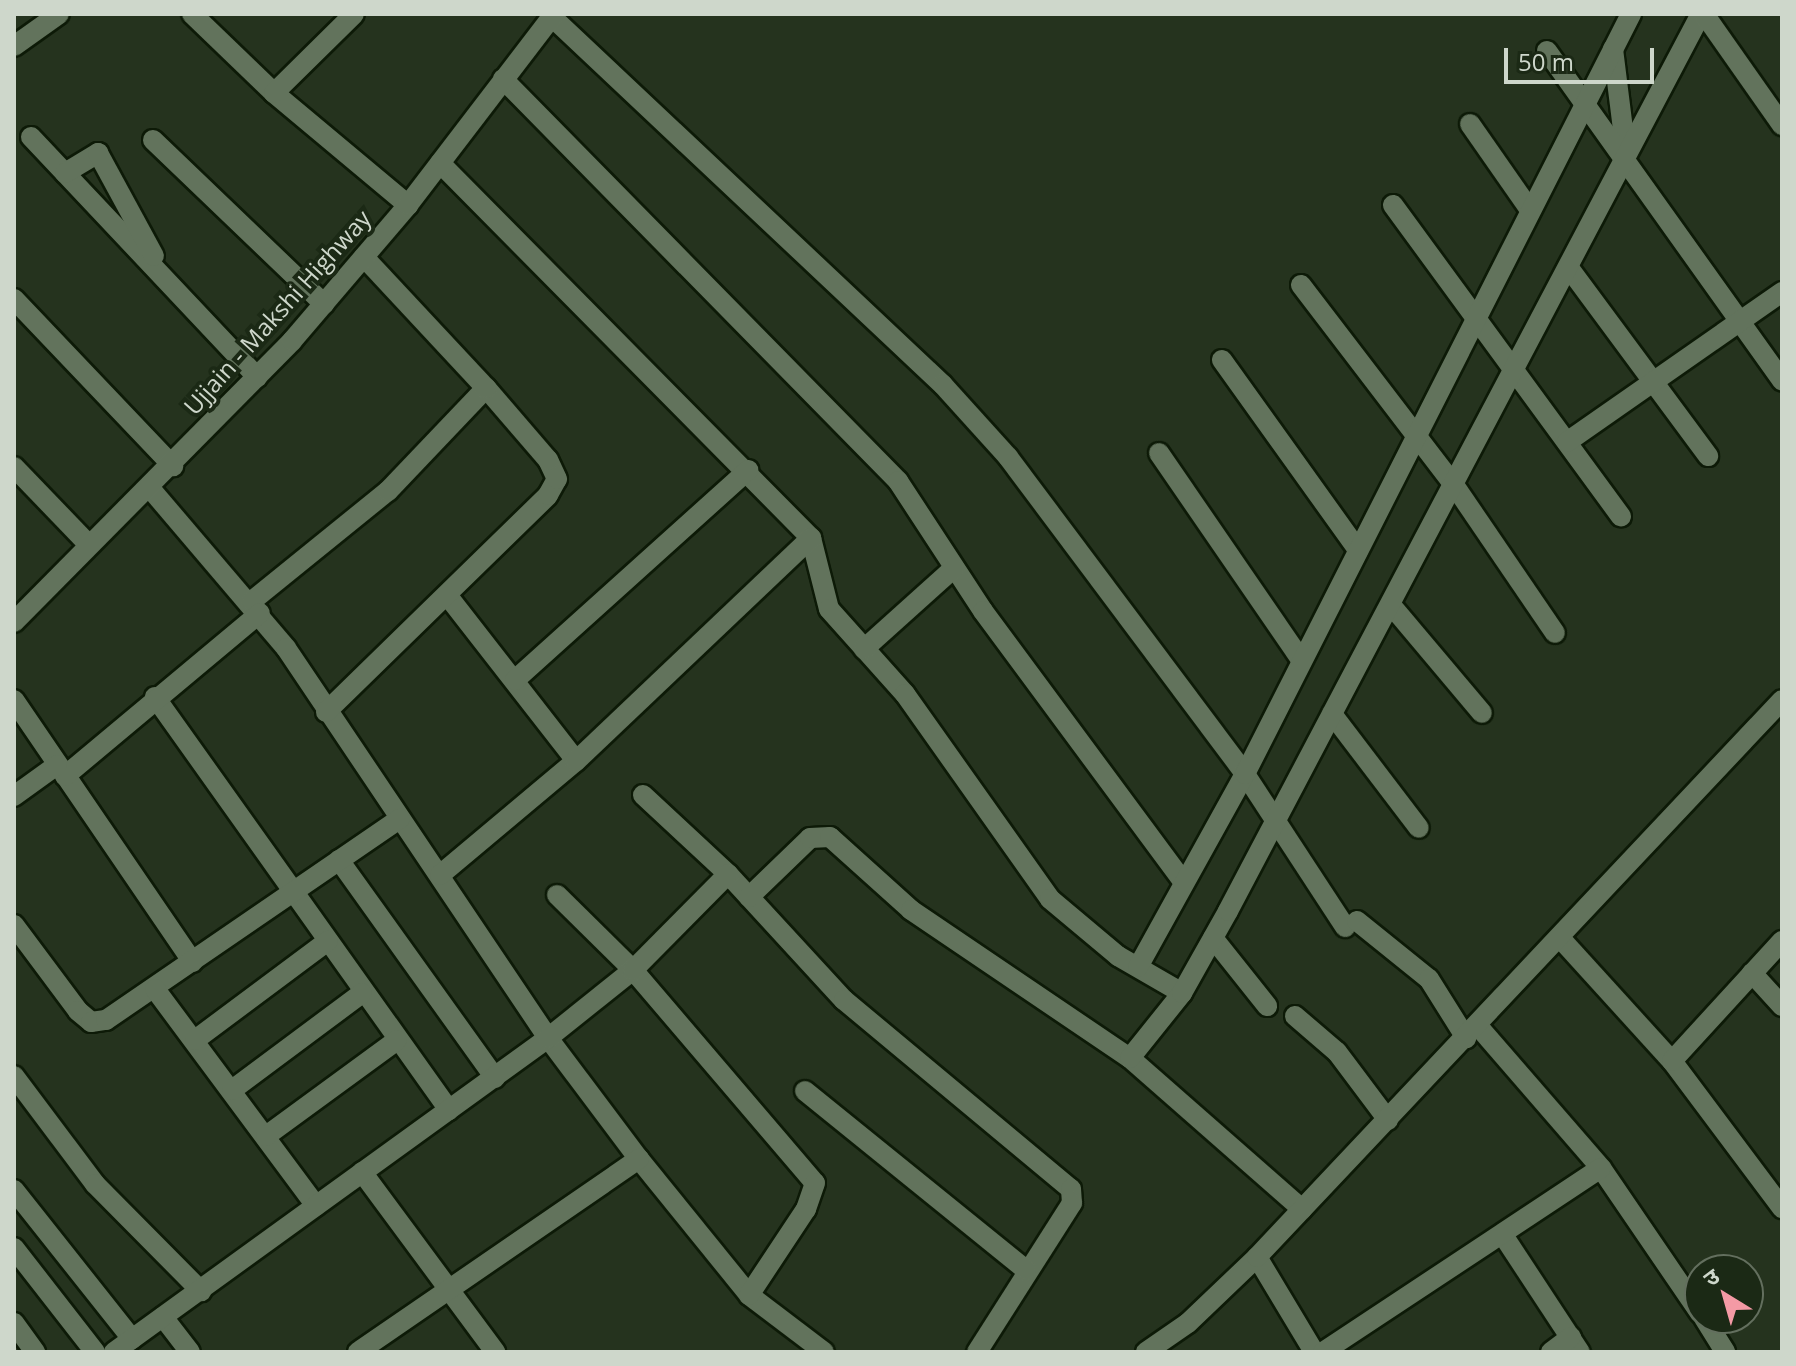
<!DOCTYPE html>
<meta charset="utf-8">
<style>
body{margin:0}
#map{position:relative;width:1796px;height:1366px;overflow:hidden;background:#25331e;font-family:"Open Sans","Noto Sans Devanagari",sans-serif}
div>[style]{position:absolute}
.roads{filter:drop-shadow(2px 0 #0d1a07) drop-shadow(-2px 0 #0d1a07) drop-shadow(0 2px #0d1a07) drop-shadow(0 -2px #0d1a07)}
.minor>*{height:20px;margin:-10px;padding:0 10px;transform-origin:10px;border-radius:10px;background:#62735c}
.tertiary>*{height:20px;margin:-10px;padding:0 10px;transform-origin:10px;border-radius:10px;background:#62735c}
.secondary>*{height:20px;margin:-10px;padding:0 10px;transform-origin:10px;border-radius:10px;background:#62735c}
span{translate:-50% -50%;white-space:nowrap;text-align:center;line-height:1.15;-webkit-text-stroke:8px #1b2915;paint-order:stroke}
.street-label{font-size:24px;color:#ced7cb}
.frame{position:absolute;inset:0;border:16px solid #ced7cb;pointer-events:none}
.north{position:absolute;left:1684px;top:1254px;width:80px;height:80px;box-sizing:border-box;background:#1b2915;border:2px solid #636f5e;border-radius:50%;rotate:323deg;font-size:22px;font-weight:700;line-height:32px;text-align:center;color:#ced7cb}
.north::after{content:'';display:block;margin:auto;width:28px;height:36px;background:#f49aa5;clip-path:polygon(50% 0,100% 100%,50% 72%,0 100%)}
.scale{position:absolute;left:1504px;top:48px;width:150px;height:36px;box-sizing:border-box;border:4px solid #ced7cb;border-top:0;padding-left:10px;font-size:24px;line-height:28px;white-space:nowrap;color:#ced7cb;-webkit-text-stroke:6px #1b2915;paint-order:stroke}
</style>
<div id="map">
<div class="roads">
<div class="minor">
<i style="left:192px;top:14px;width:114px;rotate:43.9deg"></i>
<i style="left:274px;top:93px;width:175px;rotate:39.9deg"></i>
<i style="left:552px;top:17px;width:537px;rotate:43.26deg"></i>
<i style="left:943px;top:385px;width:97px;rotate:47.9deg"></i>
<i style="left:1008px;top:457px;width:396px;rotate:53.2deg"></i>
<i style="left:1245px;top:774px;width:183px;rotate:56.8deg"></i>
<i style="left:14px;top:46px;width:55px;rotate:-35.4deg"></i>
<i style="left:1613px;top:49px;width:106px;rotate:82.9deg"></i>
<i style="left:1547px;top:51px;width:405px;rotate:54.5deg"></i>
<i style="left:503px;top:79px;width:564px;rotate:45.5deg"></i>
<i style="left:898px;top:481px;width:155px;rotate:56.8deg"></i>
<i style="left:983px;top:611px;width:338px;rotate:53.5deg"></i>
<i style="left:274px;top:93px;width:112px;rotate:-44.6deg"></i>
<i style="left:1470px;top:124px;width:105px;rotate:55.1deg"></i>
<i style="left:31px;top:137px;width:330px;rotate:46.7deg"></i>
<i style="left:153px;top:140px;width:237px;rotate:43.8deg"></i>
<i style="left:440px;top:163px;width:528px;rotate:45.31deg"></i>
<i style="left:811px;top:538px;width:73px;rotate:75.8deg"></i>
<i style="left:829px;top:609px;width:114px;rotate:48.2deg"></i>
<i style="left:905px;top:694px;width:251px;rotate:54.7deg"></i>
<i style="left:1050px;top:899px;width:89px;rotate:40deg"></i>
<i style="left:1118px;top:956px;width:74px;rotate:30deg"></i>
<i style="left:65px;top:173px;width:39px;rotate:-31deg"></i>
<i style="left:98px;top:153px;width:117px;rotate:61.5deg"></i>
<i style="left:1393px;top:205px;width:386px;rotate:53.8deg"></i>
<i style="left:1569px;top:268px;width:234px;rotate:53.5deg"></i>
<i style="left:1301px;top:285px;width:252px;rotate:52.6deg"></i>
<i style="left:1454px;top:485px;width:179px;rotate:55.7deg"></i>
<i style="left:14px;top:299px;width:231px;rotate:46.4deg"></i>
<i style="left:1222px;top:360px;width:234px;rotate:54.4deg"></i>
<i style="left:1567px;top:442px;width:262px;rotate:-34.9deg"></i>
<i style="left:1159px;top:453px;width:247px;rotate:55.5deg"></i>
<i style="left:14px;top:467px;width:108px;rotate:46.1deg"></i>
<i style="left:149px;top:487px;width:211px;rotate:49.6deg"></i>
<i style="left:286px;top:648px;width:470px;rotate:56.1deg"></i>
<i style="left:548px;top:1038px;width:151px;rotate:53.1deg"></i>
<i style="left:639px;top:1159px;width:175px;rotate:51deg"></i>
<i style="left:749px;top:1295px;width:94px;rotate:37.2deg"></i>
<i style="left:447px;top:595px;width:210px;rotate:52.1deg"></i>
<i style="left:252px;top:601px;width:175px;rotate:-39deg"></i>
<i style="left:388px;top:491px;width:142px;rotate:-46.4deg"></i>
<i style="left:1391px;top:605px;width:141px;rotate:49.9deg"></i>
<i style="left:864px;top:649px;width:121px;rotate:-42deg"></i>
<i style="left:515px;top:680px;width:314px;rotate:-42deg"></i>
<i style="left:155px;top:697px;width:507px;rotate:54.55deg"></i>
<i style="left:14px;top:700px;width:317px;rotate:55.7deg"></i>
<i style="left:326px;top:712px;width:310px;rotate:-44.3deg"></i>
<i style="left:548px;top:495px;width:18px;rotate:-61deg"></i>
<i style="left:557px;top:479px;width:21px;rotate:-115deg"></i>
<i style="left:548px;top:460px;width:95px;rotate:-130.7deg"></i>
<i style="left:486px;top:388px;width:179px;rotate:-133deg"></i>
<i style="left:1332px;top:714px;width:143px;rotate:52.7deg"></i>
<i style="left:65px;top:776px;width:254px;rotate:-39.9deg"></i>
<i style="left:643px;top:795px;width:116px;rotate:42.9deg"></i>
<i style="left:728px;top:874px;width:171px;rotate:47.4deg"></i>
<i style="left:844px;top:1000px;width:295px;rotate:39.8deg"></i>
<i style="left:1071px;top:1189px;width:14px;rotate:86deg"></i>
<i style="left:1072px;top:1203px;width:177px;rotate:122.5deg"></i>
<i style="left:14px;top:796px;width:53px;rotate:-35.8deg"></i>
<i style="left:339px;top:860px;width:268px;rotate:54.4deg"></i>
<i style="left:440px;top:875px;width:177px;rotate:-40deg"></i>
<i style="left:576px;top:761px;width:324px;rotate:-43.5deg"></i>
<i style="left:557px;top:895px;width:107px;rotate:44.6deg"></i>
<i style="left:633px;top:970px;width:280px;rotate:49.5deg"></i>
<i style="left:815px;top:1183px;width:28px;rotate:109deg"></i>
<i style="left:806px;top:1209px;width:103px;rotate:123.5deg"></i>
<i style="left:749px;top:897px;width:85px;rotate:-44deg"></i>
<i style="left:810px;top:838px;width:20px;rotate:-3deg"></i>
<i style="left:830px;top:837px;width:109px;rotate:42deg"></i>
<i style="left:911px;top:910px;width:264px;rotate:34.1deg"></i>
<i style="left:1130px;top:1058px;width:229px;rotate:41.3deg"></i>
<i style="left:1357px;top:921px;width:92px;rotate:38.9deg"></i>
<i style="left:1429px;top:979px;width:70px;rotate:57.9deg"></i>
<i style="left:14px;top:925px;width:107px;rotate:53.3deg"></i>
<i style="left:78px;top:1011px;width:17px;rotate:40deg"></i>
<i style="left:91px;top:1022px;width:15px;rotate:-8deg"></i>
<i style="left:106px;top:1020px;width:356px;rotate:-34.4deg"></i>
<i style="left:1213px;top:938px;width:87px;rotate:51.5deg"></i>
<i style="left:1560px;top:938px;width:166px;rotate:47.7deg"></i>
<i style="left:1672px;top:1061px;width:184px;rotate:53.2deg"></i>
<i style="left:1138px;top:967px;width:221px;rotate:-61deg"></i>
<i style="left:1245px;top:774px;width:852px;rotate:-63.07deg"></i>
<i style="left:1752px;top:973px;width:45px;rotate:47.7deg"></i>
<i style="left:155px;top:989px;width:270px;rotate:53.4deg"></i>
<i style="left:1295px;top:1016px;width:55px;rotate:40.6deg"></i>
<i style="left:1337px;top:1052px;width:85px;rotate:53.1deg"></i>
<i style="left:1478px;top:1026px;width:188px;rotate:49.1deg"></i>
<i style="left:1601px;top:1168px;width:176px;rotate:55.7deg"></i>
<i style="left:195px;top:1040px;width:166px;rotate:-36.7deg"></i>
<i style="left:1130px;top:1058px;width:83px;rotate:-51.3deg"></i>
<i style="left:1182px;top:993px;width:94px;rotate:-60.7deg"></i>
<i style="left:1228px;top:911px;width:1014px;rotate:-62.2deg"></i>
<i style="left:1672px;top:1061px;width:163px;rotate:-47.5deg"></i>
<i style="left:14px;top:1076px;width:135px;rotate:53.1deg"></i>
<i style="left:95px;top:1184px;width:151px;rotate:45.3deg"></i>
<i style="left:232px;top:1090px;width:162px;rotate:-36.7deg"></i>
<i style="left:805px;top:1091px;width:284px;rotate:39deg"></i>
<i style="left:266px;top:1136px;width:162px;rotate:-36.2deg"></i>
<i style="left:362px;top:1172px;width:224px;rotate:53.5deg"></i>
<i style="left:14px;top:1190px;width:190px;rotate:51.6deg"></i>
<i style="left:1503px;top:1235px;width:140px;rotate:56.7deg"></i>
<i style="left:14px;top:1248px;width:132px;rotate:52.1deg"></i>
<i style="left:1257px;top:1257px;width:111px;rotate:59deg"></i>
<i style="left:163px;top:1317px;width:44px;rotate:52.4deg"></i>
<i style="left:1704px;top:1318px;width:40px;rotate:58deg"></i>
<i style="left:14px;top:1323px;width:36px;rotate:54deg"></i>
<i style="left:114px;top:1352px;width:536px;rotate:-35.89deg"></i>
<i style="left:548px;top:1038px;width:109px;rotate:-38.7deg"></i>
<i style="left:633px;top:970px;width:135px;rotate:-45.3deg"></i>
<i style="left:358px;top:1352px;width:341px;rotate:-34.5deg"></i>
<i style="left:1146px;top:1352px;width:51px;rotate:-34.6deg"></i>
<i style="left:1188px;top:1323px;width:95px;rotate:-43.7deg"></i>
<i style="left:1257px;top:1257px;width:765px;rotate:-46.69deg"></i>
<i style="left:1323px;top:1352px;width:333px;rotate:-33.5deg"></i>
<i style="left:1551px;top:1352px;width:25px;rotate:-37deg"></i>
</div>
<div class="tertiary">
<i style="left:1704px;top:14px;width:136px;rotate:54.9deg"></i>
</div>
<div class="secondary">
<i style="left:14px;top:622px;width:395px;rotate:-45.3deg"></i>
<i style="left:292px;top:341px;width:179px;rotate:-49.5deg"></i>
<i style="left:408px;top:205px;width:240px;rotate:-52.6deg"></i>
</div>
</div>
<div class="street-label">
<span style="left:277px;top:312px;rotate:-48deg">Ujjain - Makshi Highway</span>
</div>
<div class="frame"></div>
<div class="north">उ</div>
<div class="scale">50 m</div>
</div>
